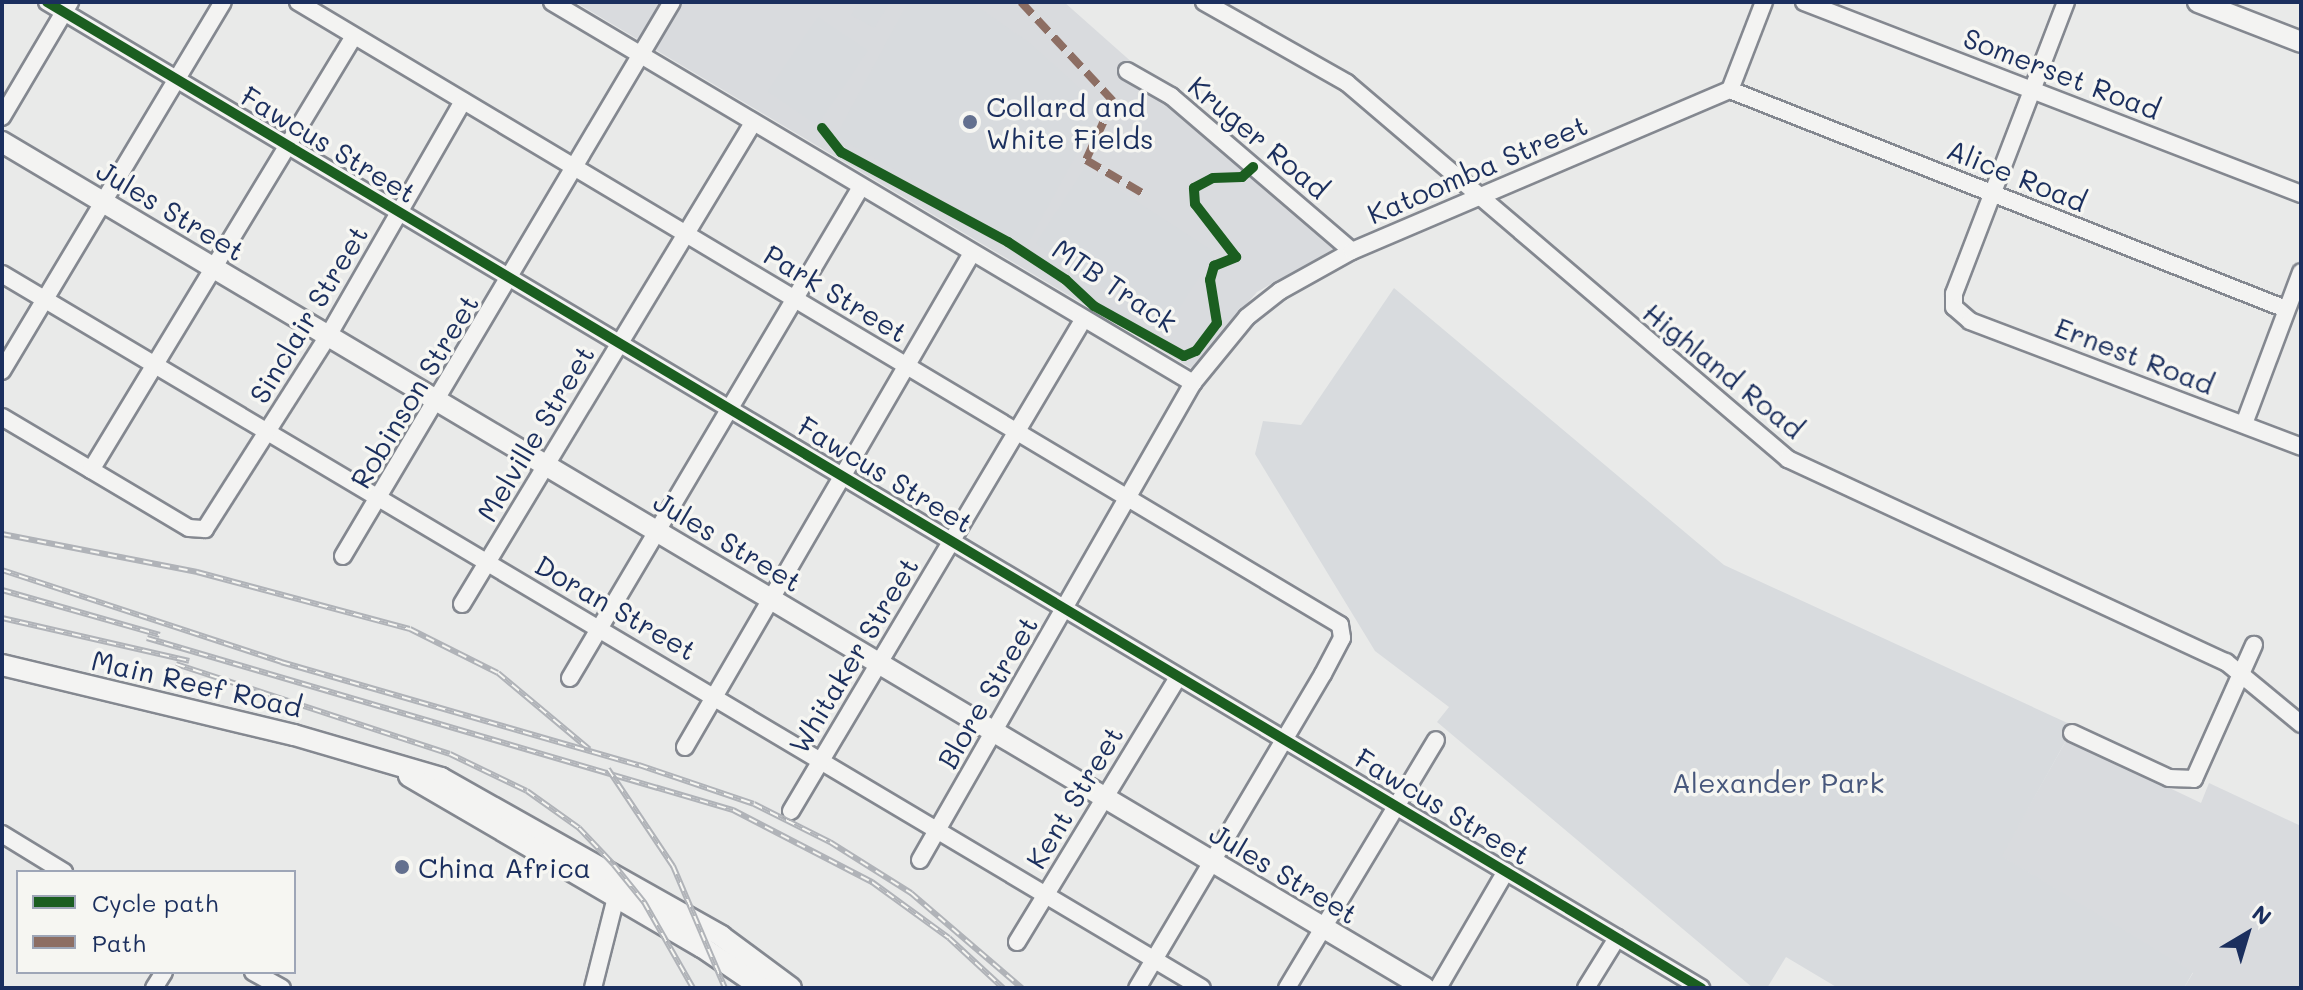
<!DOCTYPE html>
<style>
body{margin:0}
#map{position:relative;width:2303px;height:990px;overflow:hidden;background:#e9eae9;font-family:Mali,sans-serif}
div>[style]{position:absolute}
.built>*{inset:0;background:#d9dbde}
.green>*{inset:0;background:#d8dbde;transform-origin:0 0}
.roads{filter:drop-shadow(2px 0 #848890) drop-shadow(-2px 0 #848890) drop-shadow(0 2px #848890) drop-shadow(0 -2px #848890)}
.minor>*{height:16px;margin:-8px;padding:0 8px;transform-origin:8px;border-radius:8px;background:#f3f3f2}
.major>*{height:20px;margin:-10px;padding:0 10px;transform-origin:10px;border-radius:10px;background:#f3f3f2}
.rail>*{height:6px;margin-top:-3px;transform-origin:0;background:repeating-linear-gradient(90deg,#f6f6f2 0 9px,#b0b3b8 0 18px);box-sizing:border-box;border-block:2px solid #b0b3b8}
.quiet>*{height:8px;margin-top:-4px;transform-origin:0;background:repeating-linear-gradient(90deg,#8d6e63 0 16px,transparent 0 24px)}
.cycleway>*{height:10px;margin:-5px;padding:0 5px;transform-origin:5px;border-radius:5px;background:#1b5e20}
.dots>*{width:22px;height:22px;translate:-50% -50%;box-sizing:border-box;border:4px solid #f6f6f2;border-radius:50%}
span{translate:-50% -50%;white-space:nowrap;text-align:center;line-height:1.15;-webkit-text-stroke:7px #f6f6f2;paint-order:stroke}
.street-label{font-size:28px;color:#1b2f5e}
.poi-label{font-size:28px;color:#1b2f5e}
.left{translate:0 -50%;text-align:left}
.park-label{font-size:28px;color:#47577c}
.frame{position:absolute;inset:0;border:4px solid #1b2f5e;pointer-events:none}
.legend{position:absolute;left:16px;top:870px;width:280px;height:104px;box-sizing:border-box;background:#f6f6f2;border:2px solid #9ea6b7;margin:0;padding:10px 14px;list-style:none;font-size:24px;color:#1b2f5e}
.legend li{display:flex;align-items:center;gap:16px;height:40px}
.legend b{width:40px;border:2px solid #9ea6b7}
.north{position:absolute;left:2207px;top:894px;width:80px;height:80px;-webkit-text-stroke:6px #f6f6f2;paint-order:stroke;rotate:38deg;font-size:22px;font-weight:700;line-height:32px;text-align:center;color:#1b2f5e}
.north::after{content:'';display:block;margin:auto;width:28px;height:36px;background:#1b2f5e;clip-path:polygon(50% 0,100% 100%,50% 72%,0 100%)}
</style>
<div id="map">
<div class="built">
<i style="clip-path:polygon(575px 2px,1064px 2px,1339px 246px,1257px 292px,1191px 368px)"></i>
<i style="clip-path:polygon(2067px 739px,2201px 803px,2209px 783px,2301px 826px,2301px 988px,2184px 988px,2193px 973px,2001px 856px)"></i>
</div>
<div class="green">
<i style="clip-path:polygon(859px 2px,890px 2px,874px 28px,851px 15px)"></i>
<i style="clip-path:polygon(908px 2px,971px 2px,1030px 43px,1102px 108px,1027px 245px,836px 136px)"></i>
<i style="left:818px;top:17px;width:60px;height:90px;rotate:34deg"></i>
<i style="left:1085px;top:168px;width:155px;height:90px;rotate:33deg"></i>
<i style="clip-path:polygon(1394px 288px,1724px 565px,2074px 726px,2002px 856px,2193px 972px,2184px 988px,1838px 988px,1786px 957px,1767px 988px,1753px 988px,1437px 722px,1449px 707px,1375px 651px,1255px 454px,1263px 421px,1301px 425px)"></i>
</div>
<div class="roads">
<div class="minor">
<i style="left:47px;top:2px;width:1926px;rotate:30.8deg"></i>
<i style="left:298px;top:2px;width:1214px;rotate:30.87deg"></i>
<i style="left:1340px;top:625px;width:13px;rotate:81deg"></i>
<i style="left:1342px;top:638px;width:41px;rotate:117.8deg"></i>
<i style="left:1323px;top:674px;width:365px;rotate:120.6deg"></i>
<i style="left:552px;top:2px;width:746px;rotate:30.73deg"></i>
<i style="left:1204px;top:2px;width:164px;rotate:29.5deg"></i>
<i style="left:1347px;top:83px;width:580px;rotate:40.45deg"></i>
<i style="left:1788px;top:459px;width:483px;rotate:24.9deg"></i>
<i style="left:2226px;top:662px;width:97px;rotate:39.6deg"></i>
<i style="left:1804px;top:2px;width:533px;rotate:21.12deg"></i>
<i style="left:2066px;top:2px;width:313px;rotate:111deg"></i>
<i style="left:1954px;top:294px;width:13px;rotate:90deg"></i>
<i style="left:1954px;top:307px;width:21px;rotate:41deg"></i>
<i style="left:1970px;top:321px;width:354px;rotate:20.8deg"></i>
<i style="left:1127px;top:71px;width:51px;rotate:29.6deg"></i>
<i style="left:1171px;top:96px;width:238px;rotate:40.6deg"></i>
<i style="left:1730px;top:90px;width:598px;rotate:21.5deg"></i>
<i style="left:2px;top:117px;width:134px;rotate:-59.4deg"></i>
<i style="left:2px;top:274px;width:1396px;rotate:30.75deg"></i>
<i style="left:2px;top:371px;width:430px;rotate:-59.1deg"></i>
<i style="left:2px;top:417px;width:217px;rotate:30.7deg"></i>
<i style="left:189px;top:528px;width:16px;rotate:4deg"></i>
<i style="left:205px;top:529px;width:229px;rotate:-57.5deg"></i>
<i style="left:328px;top:336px;width:271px;rotate:-60.1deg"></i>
<i style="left:2244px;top:424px;width:162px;rotate:-69.4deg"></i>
<i style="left:91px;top:470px;width:507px;rotate:-58.78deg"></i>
<i style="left:343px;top:556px;width:644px;rotate:-59.3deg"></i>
<i style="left:462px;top:604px;width:562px;rotate:-58.83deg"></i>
<i style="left:570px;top:678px;width:571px;rotate:-59.35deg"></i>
<i style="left:2072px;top:733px;width:107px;rotate:24.9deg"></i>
<i style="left:2169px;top:778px;width:25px;rotate:2deg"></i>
<i style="left:2194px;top:779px;width:147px;rotate:-65.9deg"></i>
<i style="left:685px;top:747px;width:571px;rotate:-59.84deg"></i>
<i style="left:791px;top:811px;width:571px;rotate:-59.26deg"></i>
<i style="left:2px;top:834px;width:73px;rotate:31.5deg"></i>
<i style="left:920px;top:860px;width:550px;rotate:-60.22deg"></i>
<i style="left:1193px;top:383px;width:85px;rotate:-50.7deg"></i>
<i style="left:1247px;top:317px;width:42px;rotate:-38.2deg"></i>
<i style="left:1280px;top:291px;width:82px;rotate:-29.1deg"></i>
<i style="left:1352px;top:251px;width:411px;rotate:-23.1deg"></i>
<i style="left:1730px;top:90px;width:94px;rotate:-68.9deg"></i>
<i style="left:1017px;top:942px;width:308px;rotate:-58.7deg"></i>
<i style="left:253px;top:972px;width:33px;rotate:29deg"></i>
<i style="left:154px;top:988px;width:19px;rotate:-58deg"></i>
<i style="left:593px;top:988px;width:102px;rotate:-75.8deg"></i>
<i style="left:1287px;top:988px;width:289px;rotate:-59deg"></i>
<i style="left:1438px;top:988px;width:135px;rotate:-59.8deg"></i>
<i style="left:1586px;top:988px;width:59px;rotate:-58.2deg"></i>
</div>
<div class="major">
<i style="left:2198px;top:2px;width:110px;rotate:21.2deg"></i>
<i style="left:2px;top:142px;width:1655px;rotate:30.73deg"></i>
<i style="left:2px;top:665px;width:300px;rotate:13.5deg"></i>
<i style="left:294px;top:735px;width:153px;rotate:16.3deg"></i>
<i style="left:441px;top:778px;width:322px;rotate:29.4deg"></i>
<i style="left:721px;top:936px;width:87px;rotate:36.6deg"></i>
<i style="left:409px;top:776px;width:339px;rotate:30.3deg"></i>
<i style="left:702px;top:947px;width:73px;rotate:34.3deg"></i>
</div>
</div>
<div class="rail">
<i style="left:2px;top:534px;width:199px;rotate:11deg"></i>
<i style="left:197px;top:572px;width:220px;rotate:15deg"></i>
<i style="left:410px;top:629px;width:98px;rotate:26.6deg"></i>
<i style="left:498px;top:673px;width:119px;rotate:39.9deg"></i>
<i style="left:2px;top:570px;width:294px;rotate:18.2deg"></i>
<i style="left:281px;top:662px;width:373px;rotate:16.1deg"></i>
<i style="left:639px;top:765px;width:121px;rotate:18.7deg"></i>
<i style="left:754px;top:804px;width:85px;rotate:26.6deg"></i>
<i style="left:830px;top:842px;width:96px;rotate:32.2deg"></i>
<i style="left:911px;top:893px;width:146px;rotate:40.6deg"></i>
<i style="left:2px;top:590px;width:164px;rotate:15.9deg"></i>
<i style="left:2px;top:618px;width:192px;rotate:12.9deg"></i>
<i style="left:147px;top:638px;width:611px;rotate:16.36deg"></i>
<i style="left:733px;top:810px;width:157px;rotate:27.4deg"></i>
<i style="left:872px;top:882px;width:95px;rotate:36deg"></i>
<i style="left:949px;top:938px;width:74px;rotate:42.8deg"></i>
<i style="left:176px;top:664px;width:288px;rotate:18.2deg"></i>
<i style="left:450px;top:754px;width:85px;rotate:25.7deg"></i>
<i style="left:527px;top:791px;width:64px;rotate:35.4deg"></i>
<i style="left:579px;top:828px;width:51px;rotate:46.6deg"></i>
<i style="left:614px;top:865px;width:48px;rotate:51deg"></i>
<i style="left:644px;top:902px;width:99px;rotate:60.3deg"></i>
<i style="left:608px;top:769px;width:117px;rotate:56.2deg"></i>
<i style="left:673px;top:866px;width:133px;rotate:66.9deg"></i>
</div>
<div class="quiet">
<i style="left:1021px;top:2px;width:135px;rotate:47.1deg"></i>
<i style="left:1113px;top:101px;width:65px;rotate:114.6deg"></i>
<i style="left:1086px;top:160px;width:67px;rotate:30.4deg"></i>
</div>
<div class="cycleway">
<i style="left:47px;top:2px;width:1926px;rotate:30.8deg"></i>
<i style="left:822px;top:128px;width:31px;rotate:52deg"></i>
<i style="left:841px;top:152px;width:190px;rotate:28.3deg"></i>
<i style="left:1008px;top:242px;width:69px;rotate:33.2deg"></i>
<i style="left:1066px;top:280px;width:38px;rotate:43deg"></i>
<i style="left:1094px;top:306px;width:103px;rotate:29.1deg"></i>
<i style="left:1184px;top:356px;width:13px;rotate:-23deg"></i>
<i style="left:1196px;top:351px;width:35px;rotate:-53deg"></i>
<i style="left:1217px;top:323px;width:44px;rotate:-99.2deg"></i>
<i style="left:1210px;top:280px;width:15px;rotate:-74deg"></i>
<i style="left:1214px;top:266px;width:24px;rotate:-22deg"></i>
<i style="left:1236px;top:257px;width:67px;rotate:-127.7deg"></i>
<i style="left:1195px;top:204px;width:16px;rotate:-94deg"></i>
<i style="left:1194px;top:188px;width:21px;rotate:-28deg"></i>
<i style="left:1213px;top:178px;width:29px;rotate:-2deg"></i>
<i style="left:1242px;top:177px;width:15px;rotate:-42deg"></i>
</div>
<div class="dots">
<i style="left:970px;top:122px;background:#63708f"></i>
<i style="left:402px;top:867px;background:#63708f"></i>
</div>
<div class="street-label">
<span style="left:2062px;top:73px;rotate:21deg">Somerset Road</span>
<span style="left:1259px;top:137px;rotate:40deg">Kruger Road</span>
<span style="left:329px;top:144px;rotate:31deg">Fawcus Street</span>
<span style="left:1477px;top:169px;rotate:-23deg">Katoomba Street</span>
<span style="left:2017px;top:175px;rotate:22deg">Alice Road</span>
<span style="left:171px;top:210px;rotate:31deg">Jules Street</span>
<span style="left:1115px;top:285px;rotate:34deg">MTB Track</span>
<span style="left:836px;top:293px;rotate:31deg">Park Street</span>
<span style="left:308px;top:314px;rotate:-59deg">Sinclair Street</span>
<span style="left:2135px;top:355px;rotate:21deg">Ernest Road</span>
<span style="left:1724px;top:370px;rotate:39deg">Highland Road</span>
<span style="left:414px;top:391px;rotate:-59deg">Robinson Street</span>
<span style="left:535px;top:433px;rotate:-59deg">Melville Street</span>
<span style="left:886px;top:474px;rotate:31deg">Fawcus Street</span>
<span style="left:728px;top:541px;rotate:31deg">Jules Street</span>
<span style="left:616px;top:607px;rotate:30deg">Doran Street</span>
<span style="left:853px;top:655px;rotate:-59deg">Whitaker Street</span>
<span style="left:197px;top:683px;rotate:13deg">Main Reef Road</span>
<span style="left:987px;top:692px;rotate:-60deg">Blore Street</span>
<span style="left:1074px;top:797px;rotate:-59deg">Kent Street</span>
<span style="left:1443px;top:806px;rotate:31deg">Fawcus Street</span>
<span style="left:1284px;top:873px;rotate:31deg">Jules Street</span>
</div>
<div class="poi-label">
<span class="left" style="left:986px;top:122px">Collard and<br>White Fields</span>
<span class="left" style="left:418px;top:867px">China Africa</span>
</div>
<div class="park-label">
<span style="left:1778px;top:782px">Alexander Park</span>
</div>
<div class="frame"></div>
<ul class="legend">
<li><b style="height:10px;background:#1b5e20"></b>Cycle path</li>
<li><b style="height:10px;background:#8d6e63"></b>Path</li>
</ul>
<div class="north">N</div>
</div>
